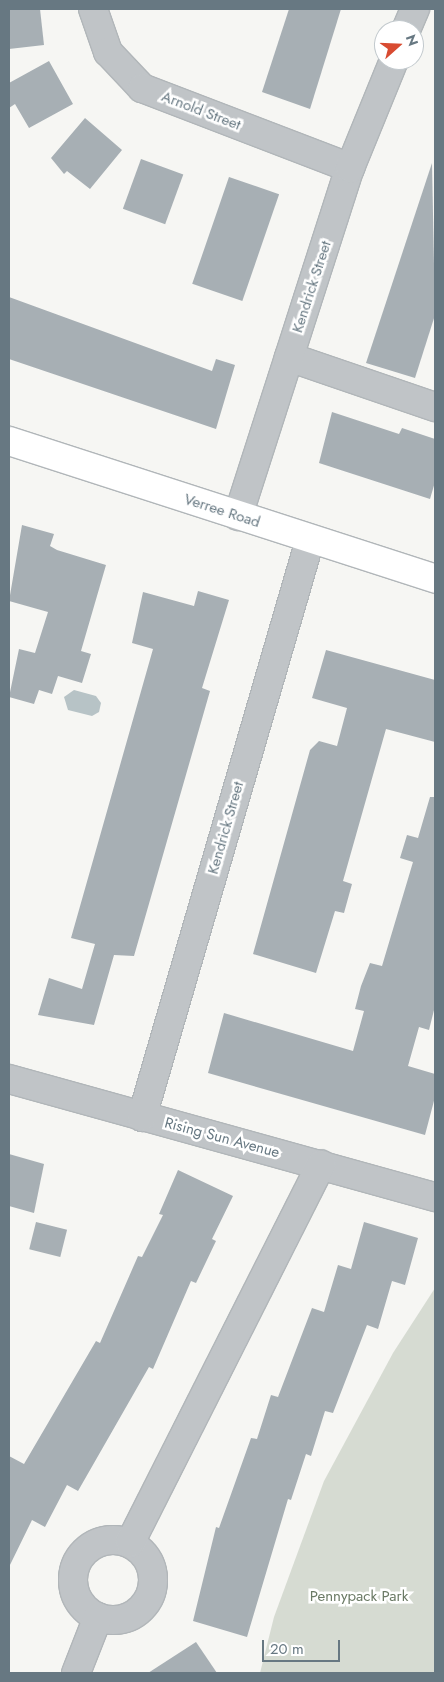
<!DOCTYPE html>
<style>
body{margin:0}
#map{position:relative;width:444px;height:1682px;overflow:hidden;background:#f6f6f3;font-family:Jost,sans-serif}
div>[style]{position:absolute}
.green>*{inset:0;background:#d6dbd2}
.water>*{inset:0;background:#b7c3c6}
.building>*{inset:0;background:#a7afb4;transform-origin:0 0}
.roads{filter:drop-shadow(1px 0 #b1b6b9) drop-shadow(-1px 0 #b1b6b9) drop-shadow(0 1px #b1b6b9) drop-shadow(0 -1px #b1b6b9)}
.minor>*{height:28px;margin:-14px;padding:0 14px;transform-origin:14px;border-radius:14px;background:#c0c4c7}
.minor>.ring{margin:-14px;padding:0;box-sizing:content-box;background:none;border:28px solid #c0c4c7;border-radius:50%}
.major>*{height:28px;margin:-14px;padding:0 14px;transform-origin:14px;border-radius:14px;background:#fff}
span{translate:-50% -50%;white-space:nowrap;text-align:center;line-height:1.15;-webkit-text-stroke:5px #fff;paint-order:stroke}
.street-label{font-size:15px;color:#677882}
.park-label{font-size:15px;color:#6b7a65}
.frame{position:absolute;inset:0;border:10px solid #677882;pointer-events:none}
.north{position:absolute;left:374px;top:20px;width:50px;height:50px;box-sizing:border-box;background:#fff;border:1px solid #c2c9cd;border-radius:50%;rotate:70deg;font-size:14px;font-weight:700;line-height:20px;text-align:center;color:#677882}
.north::after{content:'';display:block;margin:auto;width:18px;height:22px;background:#d84b31;clip-path:polygon(50% 0,100% 100%,50% 72%,0 100%)}
.scale{position:absolute;left:262px;top:1640px;width:78px;height:22px;box-sizing:border-box;border:2px solid #677882;border-top:0;padding-left:6px;font-size:15px;line-height:18px;white-space:nowrap;color:#677882;-webkit-text-stroke:4px #fff;paint-order:stroke}
</style>
<div id="map">
<div class="green">
<i style="clip-path:polygon(435px 1288px,435px 1673px,260px 1673px,274px 1617px,324px 1481px,393px 1353px)"></i>
</div>
<div class="water">
<i style="clip-path:polygon(74px 690px,96px 696px,101px 703px,99px 712px,92px 716px,68px 710px,64px 697px)"></i>
</div>
<div class="building">
<i style="clip-path:polygon(9px 9px,40px 9px,44px 45px,9px 49px)"></i>
<i style="clip-path:polygon(289px 9px,341px 9px,310px 109px,262px 92px)"></i>
<i style="clip-path:polygon(49px 61px,73px 104px,29px 128px,15px 104px,9px 108px,9px 83px)"></i>
<i style="clip-path:polygon(85px 118px,122px 150px,90px 189px,67px 171px,64px 174px,51px 158px)"></i>
<i style="left:141px;top:159px;width:45px;height:53px;rotate:20deg"></i>
<i style="clip-path:polygon(432px 163px,435px 315px,415px 378px,366px 363px)"></i>
<i style="left:229px;top:177px;width:53px;height:113px;rotate:19deg"></i>
<i style="clip-path:polygon(9px 297px,212px 371px,216px 359px,235px 365px,216px 429px,9px 359px)"></i>
<i style="clip-path:polygon(332px 412px,399px 434px,402px 428px,435px 439px,435px 482px,430px 499px,319px 463px)"></i>
<i style="clip-path:polygon(22px 525px,54px 534px,50px 546px,57px 550px,106px 565px,81px 651px,91px 654px,82px 683px,58px 676px,52px 694px,39px 690px,34px 704px,9px 697px,19px 649px,35px 653px,48px 612px,9px 601px)"></i>
<i style="clip-path:polygon(198px 591px,229px 600px,202px 688px,210px 691px,134px 956px,114px 955px,94px 1025px,38px 1015px,49px 978px,82px 989px,95px 944px,71px 938px,153px 649px,132px 643px,143px 592px,194px 606px)"></i>
<i style="clip-path:polygon(326px 650px,435px 680px,435px 742px,386px 729px,343px 881px,352px 884px,344px 913px,335px 911px,316px 973px,253px 954px,310px 750px,319px 741px,337px 746px,347px 708px,312px 698px)"></i>
<i style="clip-path:polygon(430px 797px,435px 797px,435px 1006px,429px 1030px,419px 1027px,408px 1066px,435px 1074px,435px 1097px,425px 1135px,208px 1073px,224px 1013px,353px 1051px,364px 1011px,355px 1009px,361px 986px,370px 963px,382px 966px,413px 862px,400px 858px,407px 835px,418px 838px)"></i>
<i style="clip-path:polygon(9px 1154px,44px 1164px,34px 1213px,9px 1206px)"></i>
<i style="clip-path:polygon(178px 1170px,233px 1196px,212px 1239px,216px 1241px,196px 1283px,191px 1281px,153px 1369px,149px 1367px,78px 1491px,67px 1485px,45px 1527px,32px 1520px,9px 1567px,9px 1456px,24px 1464px,96px 1341px,100px 1343px,138px 1256px,142px 1257px,163px 1215px,159px 1214px)"></i>
<i style="left:36px;top:1222px;width:32px;height:28px;rotate:14deg"></i>
<i style="clip-path:polygon(364px 1222px,418px 1238px,405px 1285px,392px 1281px,378px 1329px,367px 1325px,333px 1413px,325px 1411px,311px 1456px,306px 1454px,291px 1500px,288px 1499px,247px 1637px,193px 1621px,216px 1527px,219px 1528px,251px 1438px,257px 1439px,271px 1395px,278px 1397px,312px 1308px,324px 1312px,338px 1265px,351px 1269px)"></i>
<i style="clip-path:polygon(196px 1642px,217px 1673px,148px 1673px)"></i>
</div>
<div class="roads">
<div class="minor">
<i style="left:93px;top:9px;width:46px;rotate:70.8deg"></i>
<i style="left:108px;top:52px;width:50px;rotate:46.6deg"></i>
<i style="left:142px;top:88px;width:223px;rotate:21deg"></i>
<i style="left:406px;top:30px;width:23px;rotate:-67deg"></i>
<i style="left:289px;top:357px;width:154px;rotate:18.9deg"></i>
<i style="left:238px;top:516px;width:366px;rotate:-72.2deg"></i>
<i style="left:350px;top:168px;width:117px;rotate:-67.8deg"></i>
<i style="left:9px;top:1079px;width:442px;rotate:15.5deg"></i>
<i style="left:142px;top:1117px;width:601px;rotate:-73.77deg"></i>
<i class="ring" style="left:73px;top:1540px;width:52px;height:52px"></i>
<i style="left:130px;top:1543px;width:424px;rotate:-63.2deg"></i>
<i style="left:76px;top:1673px;width:60px;rotate:-68.6deg"></i>
</div>
<div class="major">
<i style="left:9px;top:441px;width:448px;rotate:17.9deg"></i>
</div>
</div>
<div class="street-label">
<span style="left:201px;top:111px;rotate:21deg">Arnold Street</span>
<span style="left:312px;top:287px;rotate:-72deg">Kendrick Street</span>
<span style="left:222px;top:511px;rotate:18deg">Verree Road</span>
<span style="left:226px;top:828px;rotate:-74deg">Kendrick Street</span>
<span style="left:222px;top:1138px;rotate:15deg">Rising Sun Avenue</span>
</div>
<div class="park-label">
<span style="left:359px;top:1597px">Pennypack Park</span>
</div>
<div class="frame"></div>
<div class="north">N</div>
<div class="scale">20 m</div>
</div>
